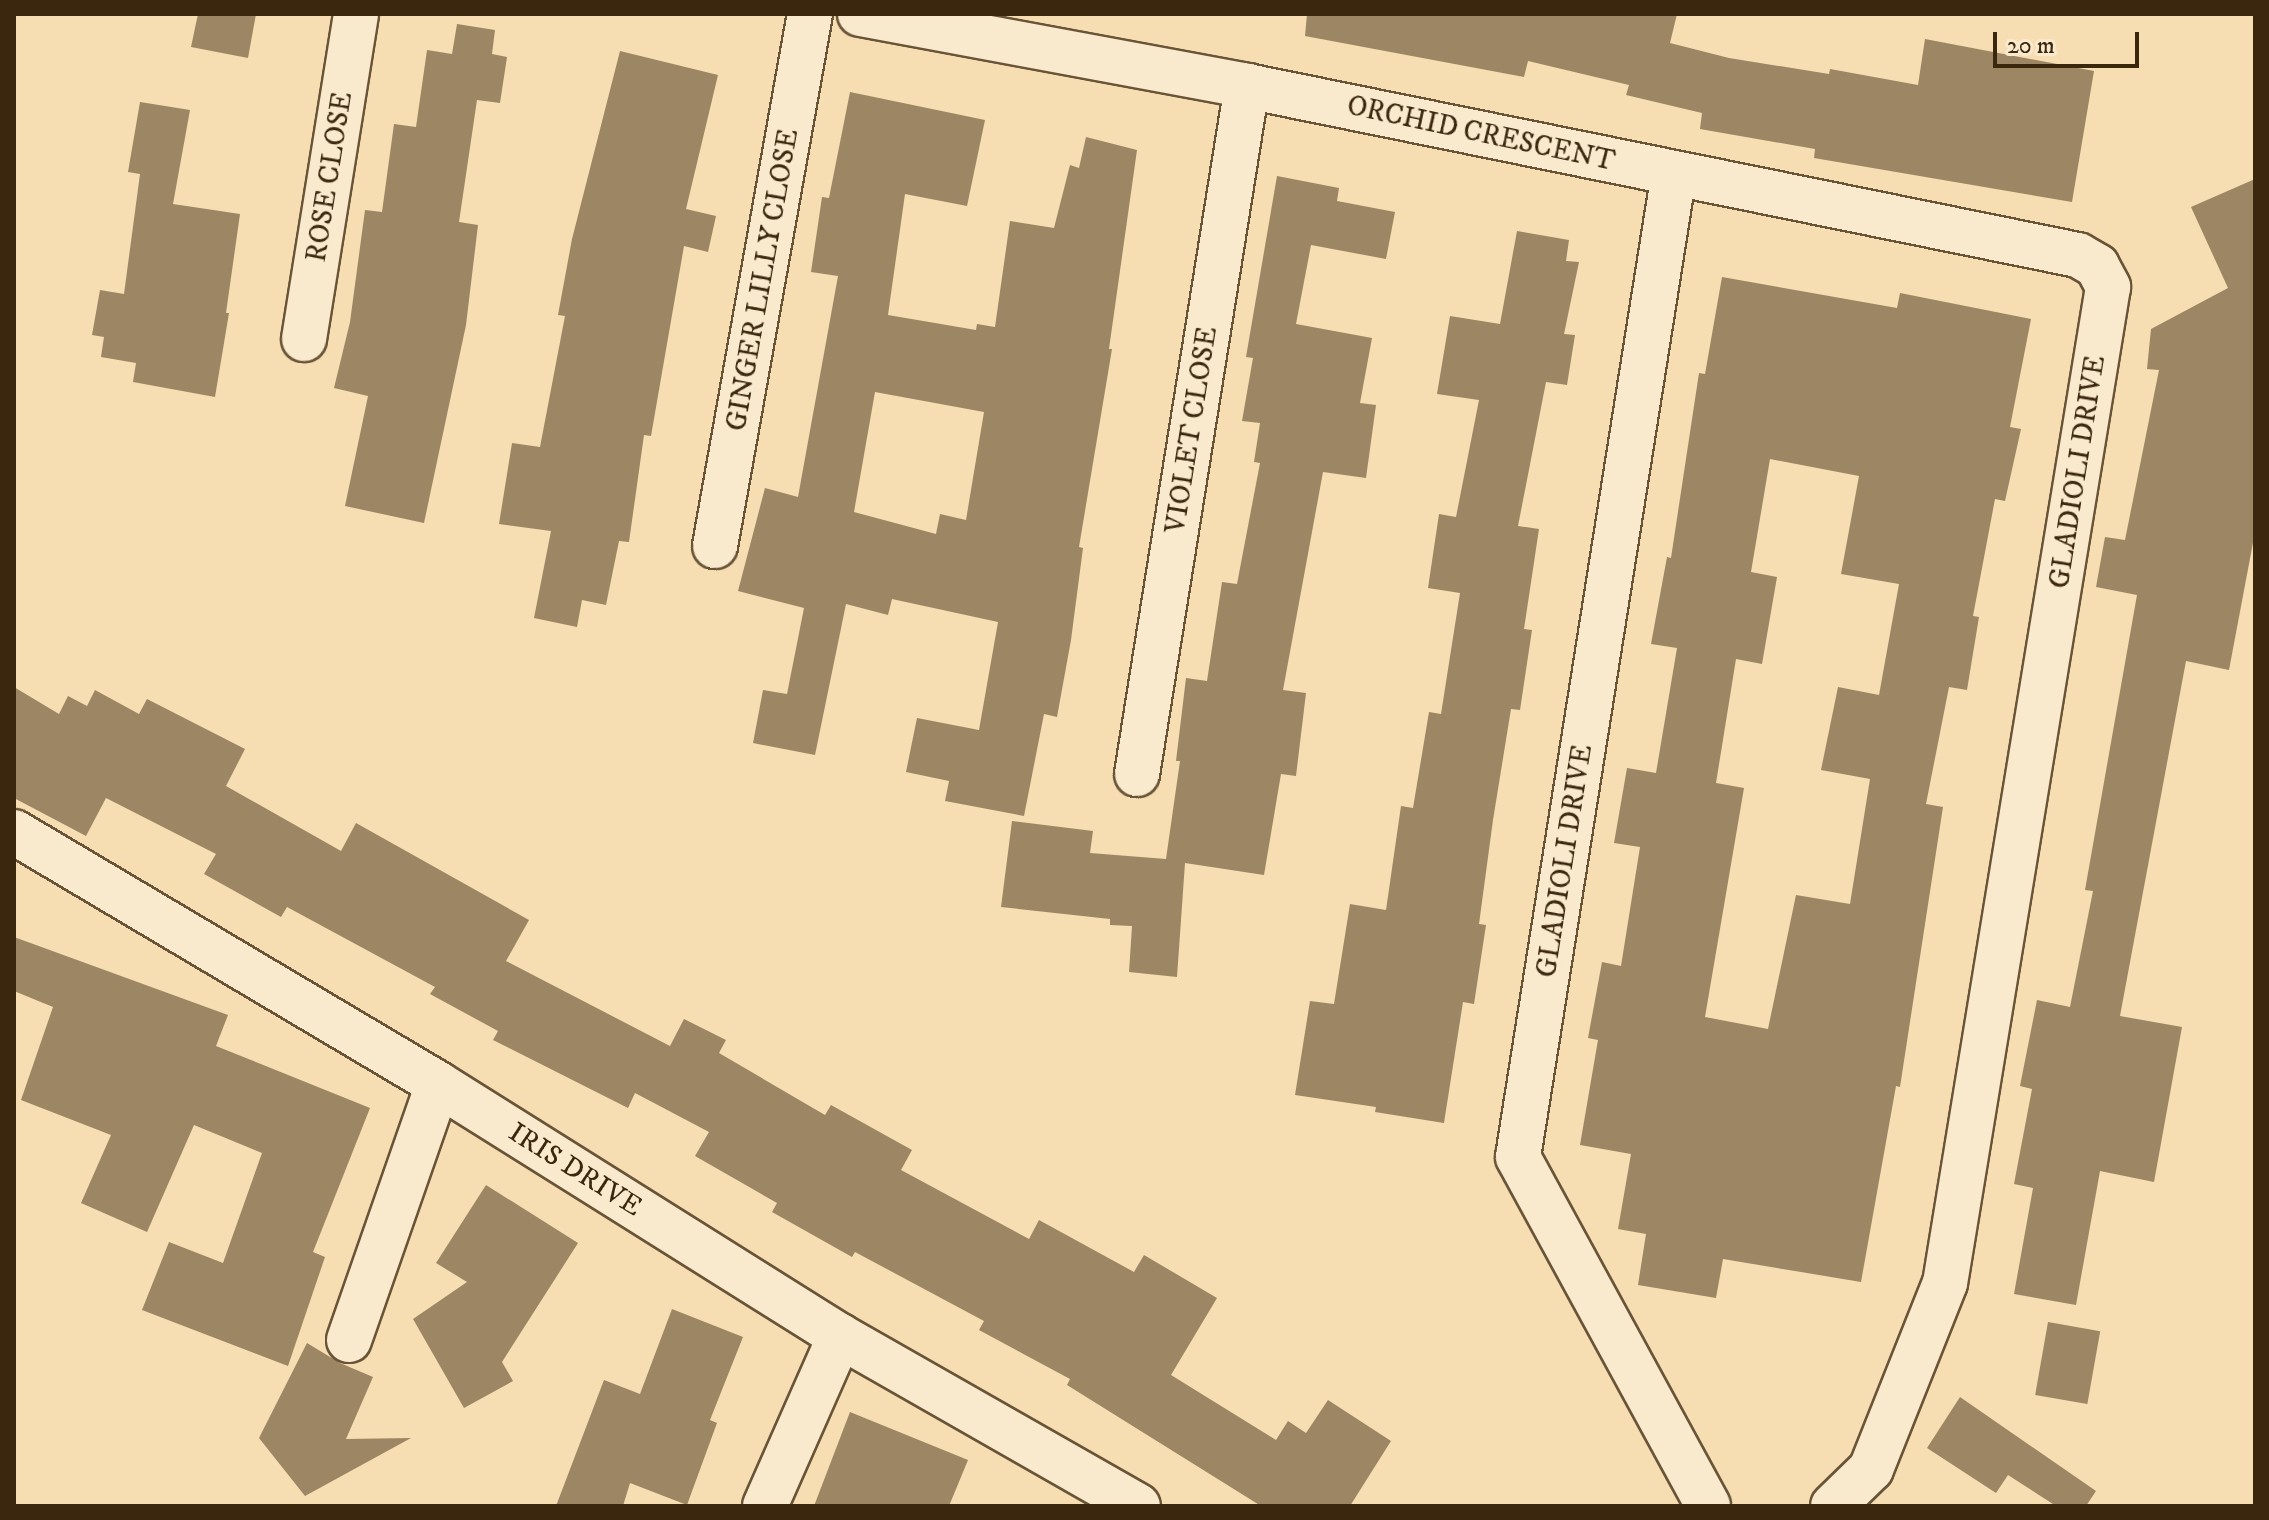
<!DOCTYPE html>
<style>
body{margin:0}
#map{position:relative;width:2269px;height:1520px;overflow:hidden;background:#f6ddb2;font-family:"IM FELL DW Pica",serif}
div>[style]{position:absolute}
.building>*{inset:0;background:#9c8663;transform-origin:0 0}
.roads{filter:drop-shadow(2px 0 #695437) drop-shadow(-2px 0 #695437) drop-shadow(0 2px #695437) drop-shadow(0 -2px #695437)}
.minor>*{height:44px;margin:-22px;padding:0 22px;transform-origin:22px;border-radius:22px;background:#f9e9cd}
span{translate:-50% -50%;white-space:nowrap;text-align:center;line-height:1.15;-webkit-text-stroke:8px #f9e9cd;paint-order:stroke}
.street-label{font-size:28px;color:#3a270e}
.frame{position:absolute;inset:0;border:16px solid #3a270e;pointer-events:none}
.scale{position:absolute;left:1993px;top:32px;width:146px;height:36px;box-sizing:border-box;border:4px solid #3a270e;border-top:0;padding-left:10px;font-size:24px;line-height:28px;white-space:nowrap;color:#3a270e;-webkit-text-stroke:6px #f9e9cd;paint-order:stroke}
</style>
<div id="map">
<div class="building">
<i style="clip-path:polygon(198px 14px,256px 14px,248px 58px,191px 47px)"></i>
<i style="clip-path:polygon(1307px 14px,1677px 14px,1670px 43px,1729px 58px,1829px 74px,1830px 69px,1918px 85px,1925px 39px,2094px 71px,2072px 202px,1814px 158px,1815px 149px,1700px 129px,1702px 113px,1626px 95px,1629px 85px,1528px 61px,1524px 77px,1305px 36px)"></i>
<i style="clip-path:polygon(457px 24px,495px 30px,492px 54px,507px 57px,500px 103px,477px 100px,459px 222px,478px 225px,466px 325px,424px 523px,345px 506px,368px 396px,334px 388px,350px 322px,365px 210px,382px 212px,394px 124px,416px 127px,427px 50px,452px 54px)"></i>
<i style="clip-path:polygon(620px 51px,718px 75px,686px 209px,716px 216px,708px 252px,684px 246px,651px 436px,644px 435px,629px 542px,619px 541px,606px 605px,582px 600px,577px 627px,534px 618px,551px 531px,499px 524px,512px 443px,540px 447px,565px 316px,558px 315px,572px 239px)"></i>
<i style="clip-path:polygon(evenodd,850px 92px,985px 120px,967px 206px,905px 194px,888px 315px,976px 330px,977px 324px,995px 327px,1010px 221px,1054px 228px,1070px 165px,1079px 168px,1086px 137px,1137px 150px,1109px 349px,1112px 349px,1079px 547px,1083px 548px,1071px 640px,1057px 717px,1044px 714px,1024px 816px,945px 801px,949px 781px,906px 772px,917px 718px,979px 730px,998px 622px,892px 599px,888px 615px,846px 604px,815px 755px,753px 743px,763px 690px,787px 694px,804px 608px,738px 591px,765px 488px,798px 497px,838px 276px,811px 272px,822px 197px,829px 198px,850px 92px,875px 392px,984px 412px,966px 520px,940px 514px,936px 534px,854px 512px,875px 392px)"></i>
<i style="clip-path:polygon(140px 102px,190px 110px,173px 204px,240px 214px,226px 313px,229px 313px,215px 397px,133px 382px,136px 363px,101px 357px,104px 337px,92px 335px,100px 290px,124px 294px,140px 174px,128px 172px)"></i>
<i style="clip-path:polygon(1277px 176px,1339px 188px,1337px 201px,1395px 212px,1386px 259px,1311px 245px,1296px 324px,1372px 338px,1360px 403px,1376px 405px,1366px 478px,1323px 472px,1283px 690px,1306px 693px,1296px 776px,1281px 774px,1264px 875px,1185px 863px,1177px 977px,1129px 972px,1132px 926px,1110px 925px,1110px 919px,1001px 907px,1012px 821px,1093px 831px,1090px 853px,1166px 859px,1180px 761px,1176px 761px,1186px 678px,1207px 681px,1222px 582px,1237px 584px,1260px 463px,1254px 462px,1260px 423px,1242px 421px,1253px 358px,1246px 357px)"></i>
<i style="clip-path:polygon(2255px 179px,2255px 532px,2229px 670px,2186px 661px,2120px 1016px,2182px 1027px,2154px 1182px,2100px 1171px,2076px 1305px,2014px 1294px,2033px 1188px,2014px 1184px,2032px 1089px,2020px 1086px,2037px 1000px,2070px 1007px,2093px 891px,2085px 890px,2137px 595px,2096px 587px,2105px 537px,2125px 540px,2159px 370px,2147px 369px,2151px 329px,2228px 288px,2191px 207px)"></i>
<i style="clip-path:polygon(1517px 231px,1569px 240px,1566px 261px,1579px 262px,1564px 334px,1575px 335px,1567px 385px,1546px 382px,1518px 526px,1539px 529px,1524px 629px,1532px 630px,1520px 710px,1511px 709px,1493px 820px,1479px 924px,1486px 925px,1474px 1004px,1463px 1002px,1444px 1123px,1375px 1112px,1376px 1107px,1295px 1095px,1310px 1001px,1334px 1004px,1350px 904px,1386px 910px,1401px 806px,1413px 808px,1429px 712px,1441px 714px,1460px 593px,1428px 588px,1439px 514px,1456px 517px,1479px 400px,1437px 394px,1450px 316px,1500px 324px)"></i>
<i style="clip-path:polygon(evenodd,1722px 277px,1897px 308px,1900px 293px,2031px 319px,2010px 427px,2021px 429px,2005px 501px,1995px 499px,1973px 616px,1979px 617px,1967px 690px,1949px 687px,1926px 804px,1943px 807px,1900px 1087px,1896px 1086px,1861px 1282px,1723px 1259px,1716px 1298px,1638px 1285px,1646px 1234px,1618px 1229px,1631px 1154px,1580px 1145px,1598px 1040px,1588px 1038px,1602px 962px,1621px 966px,1640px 847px,1614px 843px,1627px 768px,1656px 773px,1677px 648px,1651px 644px,1667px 557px,1671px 558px,1699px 373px,1705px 374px,1722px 277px,1770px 459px,1859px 476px,1841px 574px,1899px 584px,1879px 695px,1838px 687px,1821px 770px,1870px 779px,1850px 904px,1796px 895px,1768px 1029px,1705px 1017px,1744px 788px,1716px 783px,1736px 659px,1762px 664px,1777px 577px,1751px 572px,1770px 459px)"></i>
<i style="clip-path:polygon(14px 687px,59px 714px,68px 696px,87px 706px,95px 690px,139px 714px,147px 699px,245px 749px,226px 786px,341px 851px,356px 823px,529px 920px,506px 961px,670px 1046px,684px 1019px,726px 1040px,719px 1053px,825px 1115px,831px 1105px,912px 1150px,901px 1170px,1029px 1239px,1039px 1220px,1134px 1272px,1144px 1255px,1217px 1298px,1171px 1375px,1276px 1440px,1288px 1421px,1306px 1433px,1328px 1400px,1391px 1441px,1350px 1506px,1261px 1506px,1067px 1385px,1070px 1379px,979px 1330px,984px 1321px,855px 1252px,852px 1257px,772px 1212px,777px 1203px,695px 1156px,709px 1132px,635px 1093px,628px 1108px,493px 1040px,498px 1031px,430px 994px,435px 987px,287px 907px,281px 917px,204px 874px,216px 854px,106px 798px,86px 836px,14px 798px)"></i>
<i style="clip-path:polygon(14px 937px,228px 1015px,216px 1046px,370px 1108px,313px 1252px,325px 1257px,288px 1366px,142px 1310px,169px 1242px,223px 1263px,262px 1153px,194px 1125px,147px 1232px,81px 1203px,111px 1135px,21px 1100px,53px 1007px,14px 991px)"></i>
<i style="clip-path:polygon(486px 1185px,578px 1243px,502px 1362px,513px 1381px,464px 1408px,413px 1319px,467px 1282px,436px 1263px)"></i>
<i style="clip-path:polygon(672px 1309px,743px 1337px,710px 1420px,717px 1423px,687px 1505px,630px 1483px,623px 1506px,556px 1506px,604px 1380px,640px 1394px)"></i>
<i style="left:2048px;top:1322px;width:53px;height:74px;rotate:10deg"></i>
<i style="clip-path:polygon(307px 1343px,340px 1363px,373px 1377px,346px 1439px,411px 1438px,305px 1496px,259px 1438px)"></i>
<i style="clip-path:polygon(1960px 1397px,2096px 1491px,2086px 1506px,2056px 1506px,2008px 1475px,1996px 1493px,1927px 1448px)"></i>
<i style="clip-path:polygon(850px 1412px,968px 1460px,949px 1506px,814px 1506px)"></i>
</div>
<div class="roads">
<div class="minor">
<i style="left:860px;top:14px;width:394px;rotate:10.5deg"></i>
<i style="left:1247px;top:86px;width:848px;rotate:11.5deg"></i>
<i style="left:2078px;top:255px;width:22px;rotate:30deg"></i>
<i style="left:2097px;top:266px;width:24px;rotate:62deg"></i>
<i style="left:2108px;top:287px;width:1009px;rotate:99.29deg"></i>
<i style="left:1945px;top:1283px;width:200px;rotate:111.7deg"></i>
<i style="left:1871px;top:1469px;width:53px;rotate:135.8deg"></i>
<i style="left:1674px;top:173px;width:996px;rotate:99.01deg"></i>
<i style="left:1518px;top:1157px;width:397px;rotate:61.4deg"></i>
<i style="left:304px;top:339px;width:329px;rotate:-80.9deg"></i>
<i style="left:715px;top:546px;width:540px;rotate:-79.88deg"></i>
<i style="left:1137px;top:774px;width:697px;rotate:-80.92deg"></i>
<i style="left:14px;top:832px;width:493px;rotate:30.7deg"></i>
<i style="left:438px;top:1084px;width:474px;rotate:32.1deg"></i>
<i style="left:840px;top:1336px;width:343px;rotate:29.7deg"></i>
<i style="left:349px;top:1340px;width:271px;rotate:-70.8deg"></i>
<i style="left:765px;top:1506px;width:186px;rotate:-66.2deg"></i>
</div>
</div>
<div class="street-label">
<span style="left:1481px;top:134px;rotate:12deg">ORCHID CRESCENT</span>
<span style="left:330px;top:177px;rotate:-81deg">ROSE CLOSE</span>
<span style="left:763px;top:280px;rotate:-80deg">GINGER LILLY CLOSE</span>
<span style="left:1192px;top:430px;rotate:-81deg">VIOLET CLOSE</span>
<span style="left:2078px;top:472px;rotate:-81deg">GLADIOLI DRIVE</span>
<span style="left:1565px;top:861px;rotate:-81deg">GLADIOLI DRIVE</span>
<span style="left:575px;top:1170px;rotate:32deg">IRIS DRIVE</span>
</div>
<div class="frame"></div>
<div class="scale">20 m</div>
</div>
